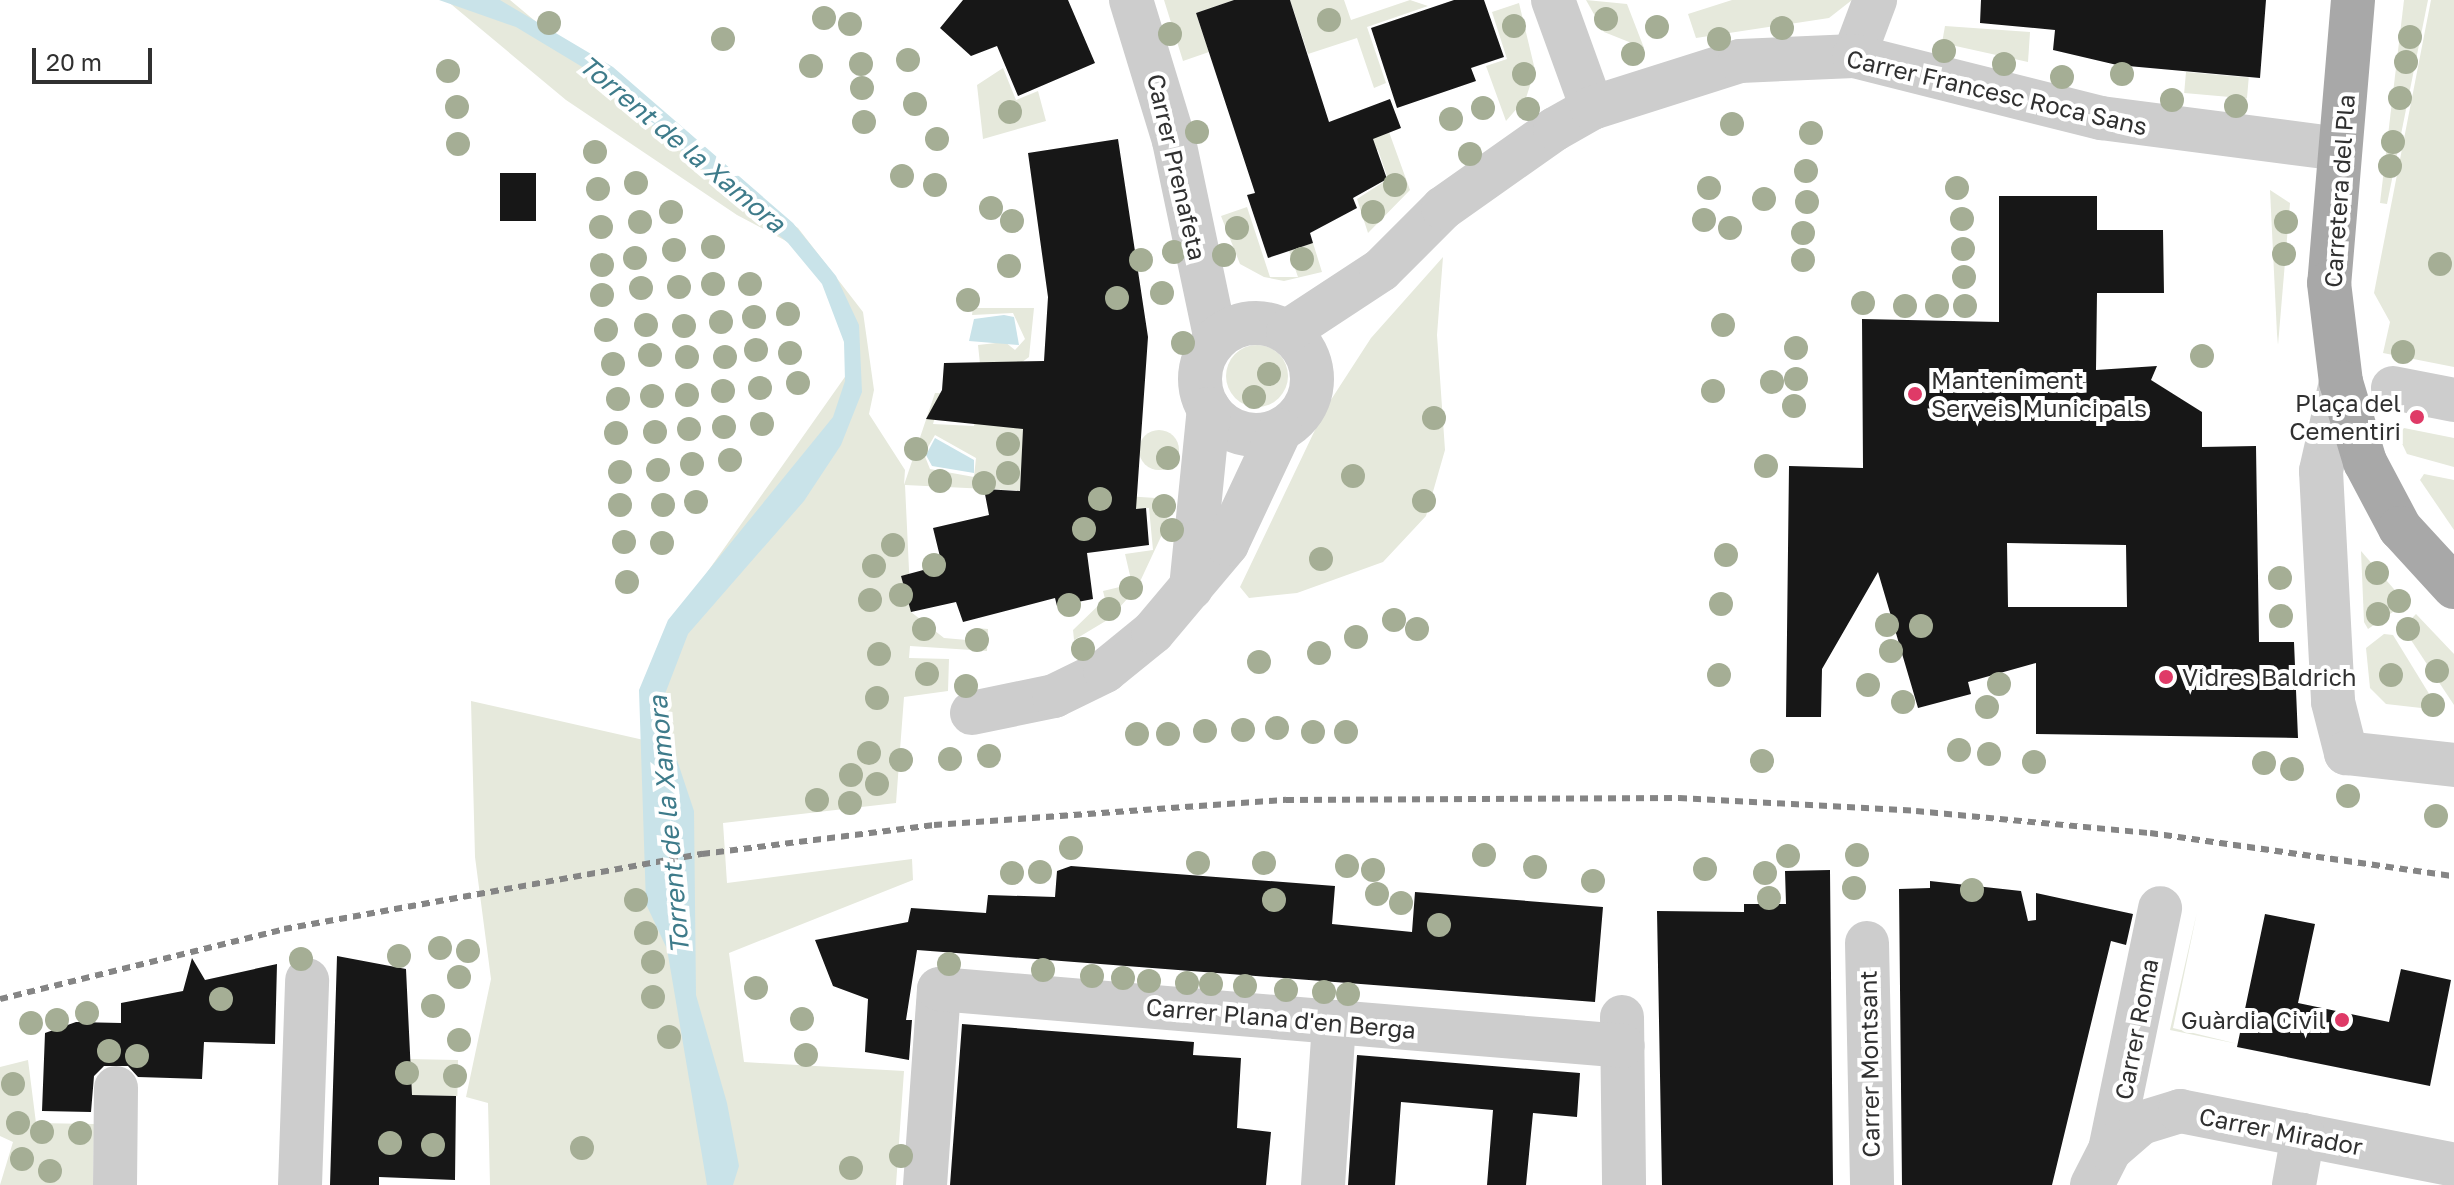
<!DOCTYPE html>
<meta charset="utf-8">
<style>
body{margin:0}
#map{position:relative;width:2454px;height:1185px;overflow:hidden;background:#fff;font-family:"Golos Text",sans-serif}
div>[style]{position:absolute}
.green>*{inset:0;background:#e6e9dc;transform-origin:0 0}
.round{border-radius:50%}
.water>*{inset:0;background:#c9e3e9}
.building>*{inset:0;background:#171717;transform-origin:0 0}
.minor>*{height:44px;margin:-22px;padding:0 22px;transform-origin:22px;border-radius:22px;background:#cdcdcd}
.minor>.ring{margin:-22px;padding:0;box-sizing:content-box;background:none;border:44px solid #cdcdcd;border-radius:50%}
.major>*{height:44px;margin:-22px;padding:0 22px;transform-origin:22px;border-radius:22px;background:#a8a8a8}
.rail>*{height:6px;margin-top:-3px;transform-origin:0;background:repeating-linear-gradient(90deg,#858585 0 8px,transparent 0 14px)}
.trees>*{width:24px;height:24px;margin:-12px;border-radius:50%;background:#a5ae95}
.dots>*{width:22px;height:22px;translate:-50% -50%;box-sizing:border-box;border:4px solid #fff;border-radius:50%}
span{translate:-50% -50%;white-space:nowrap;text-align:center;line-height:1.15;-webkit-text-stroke:8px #fff;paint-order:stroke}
.street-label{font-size:24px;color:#303030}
.poi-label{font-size:24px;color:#303030}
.left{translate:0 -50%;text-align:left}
.right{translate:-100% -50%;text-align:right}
.water-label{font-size:26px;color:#3e7b8a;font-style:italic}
.scale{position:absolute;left:32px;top:48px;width:120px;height:36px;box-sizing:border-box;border:4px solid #303030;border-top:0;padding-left:10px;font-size:24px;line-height:28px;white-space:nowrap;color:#303030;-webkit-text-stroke:6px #fff;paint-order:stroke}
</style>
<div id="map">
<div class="green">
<i style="clip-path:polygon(evenodd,446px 0,510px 0,694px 154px,798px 228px,863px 312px,874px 390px,869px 414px,905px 470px,904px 485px,935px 393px,942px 393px,933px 424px,974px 426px,976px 401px,1042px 398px,1028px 491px,905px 485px,911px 612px,944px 638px,967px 640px,975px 628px,988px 629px,987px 651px,910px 646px,909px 658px,949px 659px,948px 691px,904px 697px,896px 803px,723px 823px,727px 883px,912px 859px,913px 880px,729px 953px,744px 1062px,904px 1071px,896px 1185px,490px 1185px,488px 1103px,466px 1097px,491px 979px,475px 857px,471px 701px,657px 743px,656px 688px,689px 598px,847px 374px,845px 323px,805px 251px,737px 215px,566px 100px,446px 0,935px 435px,976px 458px,974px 477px,930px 469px,924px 454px,935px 435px)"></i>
<i style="clip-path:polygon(1164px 0,1234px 0,1196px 13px,1209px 52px,1183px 61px)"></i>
<i style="clip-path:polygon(1290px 0,1344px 0,1351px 20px,1410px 0,1428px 6px,1367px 27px,1386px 83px,1374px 88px,1357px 38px,1308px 54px)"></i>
<i style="clip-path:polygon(1586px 0,1627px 4px,1644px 48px,1604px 32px)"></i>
<i style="clip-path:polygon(1732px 0,1852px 0,1829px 18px,1696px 38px,1688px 14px)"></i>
<i style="clip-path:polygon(2404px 0,2428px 0,2387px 204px,2380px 203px)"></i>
<i style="clip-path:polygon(2431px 0,2454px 0,2454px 367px,2383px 353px,2390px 322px,2374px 293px)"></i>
<i style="clip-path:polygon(1519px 3px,1535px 70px,1526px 98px,1506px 121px,1486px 66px,1507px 59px,1492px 12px)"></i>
<i style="clip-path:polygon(1945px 26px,2030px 32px,2028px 62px,1942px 43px)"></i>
<i style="clip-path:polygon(1003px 68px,1016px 100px,1038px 91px,1046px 121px,983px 139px,977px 85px)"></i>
<i style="left:2186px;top:72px;width:63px;height:21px;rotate:5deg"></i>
<i style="clip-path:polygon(1389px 132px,1410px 190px,1368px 233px,1357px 199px,1388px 179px,1378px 150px,1336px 163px,1331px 150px)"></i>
<i style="clip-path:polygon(2270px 190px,2290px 203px,2278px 345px,2277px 334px)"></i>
<i style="clip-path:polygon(1247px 207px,1270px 277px,1298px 277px,1289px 251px,1313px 243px,1322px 272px,1284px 281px,1264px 277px,1240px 264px,1221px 216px)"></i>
<i style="clip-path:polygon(1443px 257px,1437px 335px,1445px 450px,1426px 516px,1383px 562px,1297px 593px,1249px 598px,1240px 587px,1325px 409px,1371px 338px)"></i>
<i style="clip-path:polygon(973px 308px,1034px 308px,1029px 357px,1014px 368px,980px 364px,978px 345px,1005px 342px,1015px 350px,1025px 339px,1013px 313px,972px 315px)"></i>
<i class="round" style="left:1226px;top:345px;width:62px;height:62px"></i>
<i style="clip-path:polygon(2404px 428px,2454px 438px,2454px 467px,2407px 454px,2398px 435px)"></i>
<i class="round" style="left:1139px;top:430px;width:40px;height:40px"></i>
<i style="clip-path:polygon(2424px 474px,2454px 480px,2454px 530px,2420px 480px)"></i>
<i style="clip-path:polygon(1110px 495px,1171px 499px,1166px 526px,1137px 588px,1109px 619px,1074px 640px,1073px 630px,1105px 599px,1103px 591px,1132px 584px,1125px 554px,1153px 550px,1149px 508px,1114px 511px)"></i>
<i style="clip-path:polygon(2361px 551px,2406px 603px,2368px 629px,2364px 622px)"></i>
<i style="clip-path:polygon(2416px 614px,2454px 654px,2454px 705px,2403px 628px)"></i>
<i style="clip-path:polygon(2384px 634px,2393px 635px,2439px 710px,2386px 704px,2370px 688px,2366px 648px)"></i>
<i style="clip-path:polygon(2197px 912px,2173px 1028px,2238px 1044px,2170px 1030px)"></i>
<i style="left:406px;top:1059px;width:52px;height:36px;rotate:1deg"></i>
<i style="clip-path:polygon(28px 1060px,36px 1123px,94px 1124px,93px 1185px,0 1185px,13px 1142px,0 1136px,0 1067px)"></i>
</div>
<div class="water">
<i style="clip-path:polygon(439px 0,500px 0,613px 67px,793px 223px,836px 276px,859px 325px,862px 392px,841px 445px,804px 501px,688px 634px,665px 694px,667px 730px,694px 811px,696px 995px,727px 1103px,739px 1166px,733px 1185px,707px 1185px,667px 949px,646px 904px,639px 690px,668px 620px,833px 417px,845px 381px,844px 342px,822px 284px,788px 243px,589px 71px,516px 27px)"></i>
<i style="clip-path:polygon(1004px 315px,1014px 317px,1019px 345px,969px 341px,974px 319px)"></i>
<i style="clip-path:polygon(935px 438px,974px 460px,974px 473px,932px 466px,926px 455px)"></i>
</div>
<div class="building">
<i style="clip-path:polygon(963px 0,1068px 0,1095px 63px,1018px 96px,997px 46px,971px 56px,940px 28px)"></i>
<i style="clip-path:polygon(1234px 0,1290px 0,1329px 122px,1390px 99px,1401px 128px,1373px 139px,1387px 179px,1353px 198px,1357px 208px,1310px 233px,1313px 243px,1268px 258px,1247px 195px,1255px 193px,1196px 13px)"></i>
<i style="clip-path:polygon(1454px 0,1484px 0,1504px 57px,1471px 68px,1476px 81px,1397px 108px,1371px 28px)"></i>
<i style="clip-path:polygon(1981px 0,2266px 0,2260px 78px,2117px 65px,2053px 50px,2055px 30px,1980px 23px)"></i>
<i style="clip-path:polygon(1118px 139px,1148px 337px,1136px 509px,1146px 508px,1149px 545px,1087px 553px,1093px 599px,1057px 606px,1055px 598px,963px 622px,956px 602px,911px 612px,901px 576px,942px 565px,933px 528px,989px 515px,984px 489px,1020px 491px,1023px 429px,926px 419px,942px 390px,944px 363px,1044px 361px,1048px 297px,1028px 153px)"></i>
<i style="left:500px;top:173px;width:36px;height:48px"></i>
<i style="clip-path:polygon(evenodd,1999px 196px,2097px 196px,2097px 230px,2163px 230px,2164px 293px,2097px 293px,2096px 370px,2157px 366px,2151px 380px,2202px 412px,2202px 447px,2256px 446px,2259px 642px,2294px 642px,2298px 738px,2036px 734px,2036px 663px,1968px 682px,1971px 694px,1918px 708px,1878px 572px,1822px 669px,1821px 717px,1786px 717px,1789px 466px,1863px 468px,1862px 319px,1999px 322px,1999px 196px,2007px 543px,2126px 545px,2127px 607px,2008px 607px,2007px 543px)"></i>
<i style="clip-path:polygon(1071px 866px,1335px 886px,1332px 924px,1412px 932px,1415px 892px,1603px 907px,1595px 1002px,917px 950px,906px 1020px,912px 1020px,909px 1060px,865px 1052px,868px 999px,833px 986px,815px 940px,908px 922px,911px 908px,986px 913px,988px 895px,1055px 897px,1057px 871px)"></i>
<i style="clip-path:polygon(1830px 870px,1833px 1185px,1662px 1185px,1657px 911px,1744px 912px,1744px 904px,1786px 904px,1785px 871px)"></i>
<i style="clip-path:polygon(1930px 881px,2021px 891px,2028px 921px,2036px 920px,2036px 893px,2133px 914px,2126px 945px,2111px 941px,2052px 1185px,1902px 1185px,1899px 889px,1930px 888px)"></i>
<i style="clip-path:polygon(2265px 914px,2315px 924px,2298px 1003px,2389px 1022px,2401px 969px,2451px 980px,2430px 1086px,2237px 1047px)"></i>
<i style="clip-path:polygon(337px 956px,406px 969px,412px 1095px,456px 1096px,455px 1180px,379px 1177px,379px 1185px,330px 1185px)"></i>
<i style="clip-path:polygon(192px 958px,205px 980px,277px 964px,275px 1044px,204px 1042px,202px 1079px,138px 1077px,128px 1066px,104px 1066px,94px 1076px,91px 1112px,42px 1111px,45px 1033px,76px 1022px,121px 1023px,121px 1003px,183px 991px)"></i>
<i style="clip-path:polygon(962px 1024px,1194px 1042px,1193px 1055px,1241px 1058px,1237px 1128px,1271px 1132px,1266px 1185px,950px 1185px)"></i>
<i style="clip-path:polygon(1357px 1055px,1580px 1073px,1577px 1117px,1533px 1113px,1526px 1185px,1487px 1185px,1493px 1110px,1401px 1102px,1395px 1185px,1348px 1185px)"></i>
</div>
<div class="minor">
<i style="left:1131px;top:0;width:147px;rotate:73deg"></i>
<i style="left:1174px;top:141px;width:199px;rotate:78.1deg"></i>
<i style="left:1553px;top:0;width:115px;rotate:70.1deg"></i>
<i style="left:1854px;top:56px;width:60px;rotate:-69.4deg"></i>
<i class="ring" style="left:1200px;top:323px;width:68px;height:68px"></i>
<i style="left:1288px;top:331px;width:111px;rotate:-33.3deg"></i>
<i style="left:1381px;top:270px;width:88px;rotate:-45deg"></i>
<i style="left:1443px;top:208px;width:137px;rotate:-35.2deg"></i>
<i style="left:1555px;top:129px;width:43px;rotate:-29.6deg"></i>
<i style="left:1592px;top:108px;width:155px;rotate:-17.6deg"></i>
<i style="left:1740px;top:61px;width:114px;rotate:-2.5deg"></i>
<i style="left:1854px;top:56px;width:255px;rotate:14.1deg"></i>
<i style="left:2101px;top:118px;width:241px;rotate:7.4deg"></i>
<i style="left:2341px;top:382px;width:91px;rotate:102.7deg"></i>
<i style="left:2321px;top:471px;width:231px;rotate:87deg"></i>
<i style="left:2333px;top:702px;width:53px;rotate:75.7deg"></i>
<i style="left:2346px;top:753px;width:109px;rotate:6.3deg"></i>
<i style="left:2393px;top:388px;width:62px;rotate:11.1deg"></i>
<i style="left:1191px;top:588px;width:180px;rotate:-84.3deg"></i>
<i style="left:972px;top:713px;width:84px;rotate:-11.7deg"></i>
<i style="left:1054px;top:696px;width:57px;rotate:-26.1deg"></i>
<i style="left:1105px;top:671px;width:62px;rotate:-39.1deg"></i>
<i style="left:1153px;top:632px;width:115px;rotate:-49.9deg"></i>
<i style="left:1227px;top:544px;width:125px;rotate:-64.9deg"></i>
<i style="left:1867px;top:943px;width:242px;rotate:88.8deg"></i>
<i style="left:1622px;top:1017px;width:168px;rotate:89.3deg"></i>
<i style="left:2110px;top:1150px;width:247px;rotate:-78.3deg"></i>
<i style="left:115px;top:1185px;width:97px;rotate:-89.4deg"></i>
<i style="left:300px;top:1185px;width:205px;rotate:-88deg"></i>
<i style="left:925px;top:1185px;width:196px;rotate:-85.9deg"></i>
<i style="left:939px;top:989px;width:686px;rotate:4.76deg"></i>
<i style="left:1323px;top:1185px;width:162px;rotate:-86.1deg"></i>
<i style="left:2092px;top:1185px;width:39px;rotate:-63deg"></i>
<i style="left:2110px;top:1150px;width:41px;rotate:-41.1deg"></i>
<i style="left:2141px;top:1123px;width:41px;rotate:-17.1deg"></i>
<i style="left:2180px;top:1111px;width:279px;rotate:11.1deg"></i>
<i style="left:2294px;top:1185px;width:51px;rotate:-79.8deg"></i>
</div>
<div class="major">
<i style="left:2353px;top:0;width:284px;rotate:94.8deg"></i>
<i style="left:2329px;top:283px;width:100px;rotate:83.1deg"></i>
<i style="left:2341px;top:382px;width:84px;rotate:73.3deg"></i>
<i style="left:2365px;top:462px;width:75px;rotate:62.1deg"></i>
<i style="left:2400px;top:528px;width:80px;rotate:47.5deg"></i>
</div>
<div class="rail">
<i style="left:0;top:999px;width:292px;rotate:-13.8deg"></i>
<i style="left:284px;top:929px;width:425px;rotate:-10.2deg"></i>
<i style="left:702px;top:854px;width:234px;rotate:-7.1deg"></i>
<i style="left:934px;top:825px;width:353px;rotate:-4.1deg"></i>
<i style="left:1286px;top:800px;width:393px;rotate:-0.3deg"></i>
<i style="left:1679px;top:798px;width:237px;rotate:3.1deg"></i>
<i style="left:1916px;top:811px;width:235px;rotate:5.4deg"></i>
<i style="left:2150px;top:833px;width:307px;rotate:8.1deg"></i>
</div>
<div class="trees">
<i style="left:824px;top:18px"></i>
<i style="left:1606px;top:19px"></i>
<i style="left:1329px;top:20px"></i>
<i style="left:549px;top:23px"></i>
<i style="left:850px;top:24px"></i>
<i style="left:1514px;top:26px"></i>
<i style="left:1657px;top:27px"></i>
<i style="left:1782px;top:28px"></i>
<i style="left:1170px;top:34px"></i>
<i style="left:2410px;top:37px"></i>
<i style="left:723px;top:39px"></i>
<i style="left:1719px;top:39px"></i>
<i style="left:1944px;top:51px"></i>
<i style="left:1633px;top:54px"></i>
<i style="left:908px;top:60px"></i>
<i style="left:2406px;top:62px"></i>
<i style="left:861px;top:64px"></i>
<i style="left:2004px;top:64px"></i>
<i style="left:811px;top:66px"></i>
<i style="left:448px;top:71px"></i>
<i style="left:1524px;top:74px"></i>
<i style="left:2122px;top:74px"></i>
<i style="left:2062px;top:77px"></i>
<i style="left:862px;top:88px"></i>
<i style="left:2400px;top:98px"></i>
<i style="left:2172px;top:100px"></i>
<i style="left:915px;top:104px"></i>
<i style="left:2236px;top:106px"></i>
<i style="left:457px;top:107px"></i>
<i style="left:1483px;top:108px"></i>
<i style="left:1528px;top:109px"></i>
<i style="left:1010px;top:112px"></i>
<i style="left:1451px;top:119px"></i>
<i style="left:864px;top:122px"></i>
<i style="left:1732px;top:124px"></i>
<i style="left:1197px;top:132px"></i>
<i style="left:1811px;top:133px"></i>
<i style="left:937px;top:139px"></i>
<i style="left:2393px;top:142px"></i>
<i style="left:458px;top:144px"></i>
<i style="left:595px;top:152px"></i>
<i style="left:1470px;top:154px"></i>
<i style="left:2390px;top:166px"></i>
<i style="left:1806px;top:171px"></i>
<i style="left:902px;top:176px"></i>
<i style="left:636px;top:183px"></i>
<i style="left:935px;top:185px"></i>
<i style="left:1395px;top:185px"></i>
<i style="left:1709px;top:188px"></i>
<i style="left:1957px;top:188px"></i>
<i style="left:598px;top:189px"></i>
<i style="left:1764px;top:199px"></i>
<i style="left:1807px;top:202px"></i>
<i style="left:991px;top:208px"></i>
<i style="left:671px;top:212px"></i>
<i style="left:1373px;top:212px"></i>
<i style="left:1962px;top:219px"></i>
<i style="left:1704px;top:220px"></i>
<i style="left:1012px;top:221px"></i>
<i style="left:640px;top:222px"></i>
<i style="left:2286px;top:222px"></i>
<i style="left:601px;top:227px"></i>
<i style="left:1237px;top:228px"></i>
<i style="left:1730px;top:228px"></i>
<i style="left:1803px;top:233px"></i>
<i style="left:713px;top:247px"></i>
<i style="left:1963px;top:249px"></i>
<i style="left:674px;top:250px"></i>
<i style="left:1174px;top:252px"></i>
<i style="left:2284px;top:254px"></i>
<i style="left:1224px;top:255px"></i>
<i style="left:635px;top:258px"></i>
<i style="left:1302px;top:259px"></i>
<i style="left:1141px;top:260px"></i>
<i style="left:1803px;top:260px"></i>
<i style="left:2440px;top:264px"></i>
<i style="left:602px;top:265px"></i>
<i style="left:1009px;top:266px"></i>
<i style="left:1964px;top:277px"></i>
<i style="left:713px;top:284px"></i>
<i style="left:750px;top:284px"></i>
<i style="left:679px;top:287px"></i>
<i style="left:641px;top:288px"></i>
<i style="left:1162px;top:293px"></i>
<i style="left:602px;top:295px"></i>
<i style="left:1117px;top:298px"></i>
<i style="left:968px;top:300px"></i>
<i style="left:1863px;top:303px"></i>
<i style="left:1905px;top:306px"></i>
<i style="left:1937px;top:306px"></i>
<i style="left:1965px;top:306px"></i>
<i style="left:788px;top:314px"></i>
<i style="left:754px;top:317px"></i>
<i style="left:721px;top:322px"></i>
<i style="left:646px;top:325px"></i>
<i style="left:1723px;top:325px"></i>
<i style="left:684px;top:326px"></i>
<i style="left:606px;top:330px"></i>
<i style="left:1183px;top:343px"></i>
<i style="left:1796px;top:348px"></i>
<i style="left:756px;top:350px"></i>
<i style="left:2403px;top:352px"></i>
<i style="left:790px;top:353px"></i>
<i style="left:650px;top:355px"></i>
<i style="left:2202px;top:356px"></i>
<i style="left:687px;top:357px"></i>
<i style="left:725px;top:357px"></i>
<i style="left:613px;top:364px"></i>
<i style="left:1269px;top:374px"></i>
<i style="left:1796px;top:379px"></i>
<i style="left:1772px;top:382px"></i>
<i style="left:798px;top:383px"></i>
<i style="left:760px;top:388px"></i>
<i style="left:723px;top:391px"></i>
<i style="left:1713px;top:391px"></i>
<i style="left:687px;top:395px"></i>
<i style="left:652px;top:396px"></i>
<i style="left:1254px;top:397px"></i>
<i style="left:618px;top:399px"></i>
<i style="left:1794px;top:406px"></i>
<i style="left:1434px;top:418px"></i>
<i style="left:762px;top:424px"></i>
<i style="left:724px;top:427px"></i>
<i style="left:689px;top:429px"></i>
<i style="left:655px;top:432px"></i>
<i style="left:616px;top:433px"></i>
<i style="left:1008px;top:444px"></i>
<i style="left:916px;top:449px"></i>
<i style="left:1168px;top:458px"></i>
<i style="left:730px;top:460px"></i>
<i style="left:692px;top:464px"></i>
<i style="left:1766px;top:466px"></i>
<i style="left:658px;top:470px"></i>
<i style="left:620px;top:472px"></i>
<i style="left:1008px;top:473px"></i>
<i style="left:1353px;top:476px"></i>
<i style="left:940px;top:481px"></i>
<i style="left:984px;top:483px"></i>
<i style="left:1100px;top:499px"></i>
<i style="left:1424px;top:501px"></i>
<i style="left:696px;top:502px"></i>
<i style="left:620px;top:505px"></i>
<i style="left:663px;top:505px"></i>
<i style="left:1164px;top:506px"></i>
<i style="left:1084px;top:529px"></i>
<i style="left:1172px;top:530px"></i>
<i style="left:624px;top:542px"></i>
<i style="left:662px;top:543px"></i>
<i style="left:893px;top:545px"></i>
<i style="left:1726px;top:555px"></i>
<i style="left:1321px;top:559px"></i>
<i style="left:934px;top:565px"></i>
<i style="left:874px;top:566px"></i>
<i style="left:2377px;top:573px"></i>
<i style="left:2280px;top:578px"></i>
<i style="left:627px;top:582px"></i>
<i style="left:1131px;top:588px"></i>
<i style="left:901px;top:595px"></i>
<i style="left:870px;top:600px"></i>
<i style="left:2399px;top:601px"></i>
<i style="left:1721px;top:604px"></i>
<i style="left:1069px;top:605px"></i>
<i style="left:1109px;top:609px"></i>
<i style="left:2378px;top:614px"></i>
<i style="left:2281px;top:616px"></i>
<i style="left:1394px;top:620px"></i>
<i style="left:1887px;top:625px"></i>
<i style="left:1921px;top:626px"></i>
<i style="left:924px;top:629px"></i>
<i style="left:1417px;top:629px"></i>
<i style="left:2408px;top:629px"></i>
<i style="left:1356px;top:637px"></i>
<i style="left:977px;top:640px"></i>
<i style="left:1083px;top:649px"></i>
<i style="left:1891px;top:651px"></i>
<i style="left:1319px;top:653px"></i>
<i style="left:879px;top:654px"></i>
<i style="left:1259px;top:662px"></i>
<i style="left:2437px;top:671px"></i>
<i style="left:927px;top:674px"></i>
<i style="left:1719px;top:675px"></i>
<i style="left:2391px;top:675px"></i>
<i style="left:1999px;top:684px"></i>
<i style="left:1868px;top:685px"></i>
<i style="left:966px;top:686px"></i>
<i style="left:877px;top:698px"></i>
<i style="left:1903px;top:702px"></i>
<i style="left:2433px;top:705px"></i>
<i style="left:1987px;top:707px"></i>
<i style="left:1277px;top:728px"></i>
<i style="left:1243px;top:730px"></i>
<i style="left:1205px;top:731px"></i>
<i style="left:1313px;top:732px"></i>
<i style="left:1346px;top:732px"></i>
<i style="left:1137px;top:734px"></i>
<i style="left:1168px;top:734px"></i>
<i style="left:1959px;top:750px"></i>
<i style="left:869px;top:753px"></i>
<i style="left:1989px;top:754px"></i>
<i style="left:989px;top:756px"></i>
<i style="left:950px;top:759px"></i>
<i style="left:901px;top:760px"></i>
<i style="left:1762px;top:761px"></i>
<i style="left:2034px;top:762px"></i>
<i style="left:2264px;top:763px"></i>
<i style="left:2292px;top:769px"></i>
<i style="left:851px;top:775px"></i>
<i style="left:877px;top:784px"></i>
<i style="left:2348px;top:796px"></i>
<i style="left:817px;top:800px"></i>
<i style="left:850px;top:803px"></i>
<i style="left:2436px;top:816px"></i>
<i style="left:1071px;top:848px"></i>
<i style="left:1484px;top:855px"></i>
<i style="left:1857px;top:855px"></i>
<i style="left:1788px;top:856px"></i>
<i style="left:1198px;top:863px"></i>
<i style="left:1264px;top:863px"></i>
<i style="left:1347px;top:866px"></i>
<i style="left:1535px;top:867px"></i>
<i style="left:1705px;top:869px"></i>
<i style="left:1373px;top:870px"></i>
<i style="left:1040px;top:872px"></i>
<i style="left:1012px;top:873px"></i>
<i style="left:1765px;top:873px"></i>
<i style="left:1593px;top:881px"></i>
<i style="left:1854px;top:888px"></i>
<i style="left:1972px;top:890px"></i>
<i style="left:1377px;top:894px"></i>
<i style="left:1769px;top:898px"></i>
<i style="left:636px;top:900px"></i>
<i style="left:1274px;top:900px"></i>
<i style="left:1401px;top:903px"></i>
<i style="left:1439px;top:925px"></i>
<i style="left:646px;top:933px"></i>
<i style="left:440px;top:948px"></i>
<i style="left:468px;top:951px"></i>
<i style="left:399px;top:956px"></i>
<i style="left:301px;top:959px"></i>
<i style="left:653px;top:962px"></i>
<i style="left:949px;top:964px"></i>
<i style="left:1043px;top:970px"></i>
<i style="left:1092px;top:976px"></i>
<i style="left:459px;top:977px"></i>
<i style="left:1123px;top:978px"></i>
<i style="left:1149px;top:981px"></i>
<i style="left:1187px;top:983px"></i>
<i style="left:1211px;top:984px"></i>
<i style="left:1245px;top:986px"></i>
<i style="left:756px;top:988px"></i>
<i style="left:1286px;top:990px"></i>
<i style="left:1324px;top:992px"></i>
<i style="left:1348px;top:994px"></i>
<i style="left:653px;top:997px"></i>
<i style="left:221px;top:999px"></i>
<i style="left:433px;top:1006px"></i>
<i style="left:87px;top:1013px"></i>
<i style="left:802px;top:1019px"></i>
<i style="left:57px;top:1020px"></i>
<i style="left:31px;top:1023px"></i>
<i style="left:669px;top:1037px"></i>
<i style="left:459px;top:1040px"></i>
<i style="left:109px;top:1051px"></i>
<i style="left:806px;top:1055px"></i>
<i style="left:137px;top:1056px"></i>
<i style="left:407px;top:1073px"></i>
<i style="left:455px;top:1076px"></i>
<i style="left:13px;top:1084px"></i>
<i style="left:18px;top:1123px"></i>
<i style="left:42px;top:1132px"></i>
<i style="left:80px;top:1133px"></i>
<i style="left:390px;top:1143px"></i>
<i style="left:433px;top:1145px"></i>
<i style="left:582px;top:1148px"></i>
<i style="left:901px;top:1156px"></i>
<i style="left:22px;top:1159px"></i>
<i style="left:851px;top:1168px"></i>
<i style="left:50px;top:1171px"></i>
</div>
<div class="dots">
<i style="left:1915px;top:394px;background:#df3a67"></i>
<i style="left:2417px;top:417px;background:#df3a67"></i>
<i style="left:2166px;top:677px;background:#df3a67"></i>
<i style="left:2342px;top:1020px;background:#df3a67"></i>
</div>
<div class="street-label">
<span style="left:1997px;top:92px;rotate:13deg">Carrer Francesc Roca Sans</span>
<span style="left:1177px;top:167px;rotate:77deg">Carrer Prenafeta</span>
<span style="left:2339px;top:191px;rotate:-86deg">Carretera del Pla</span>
<span style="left:1281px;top:1018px;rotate:5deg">Carrer Plana d'en Berga</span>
<span style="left:2136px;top:1029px;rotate:-79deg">Carrer Roma</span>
<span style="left:1869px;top:1064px;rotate:-91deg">Carrer Montsant</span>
<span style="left:2281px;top:1131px;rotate:11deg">Carrer Mirador</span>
</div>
<div class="poi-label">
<span class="left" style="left:1931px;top:394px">Manteniment<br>Serveis Municipals</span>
<span class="right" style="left:2401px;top:417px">Plaça del<br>Cementiri</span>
<span class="left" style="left:2182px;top:677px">Vidres Baldrich</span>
<span class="right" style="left:2326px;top:1020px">Guàrdia Civil</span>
</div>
<div class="water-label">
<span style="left:682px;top:144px;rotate:40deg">Torrent de la Xamora</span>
<span style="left:669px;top:825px;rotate:-95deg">Torrent de la Xamora</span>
</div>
<div class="scale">20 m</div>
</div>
